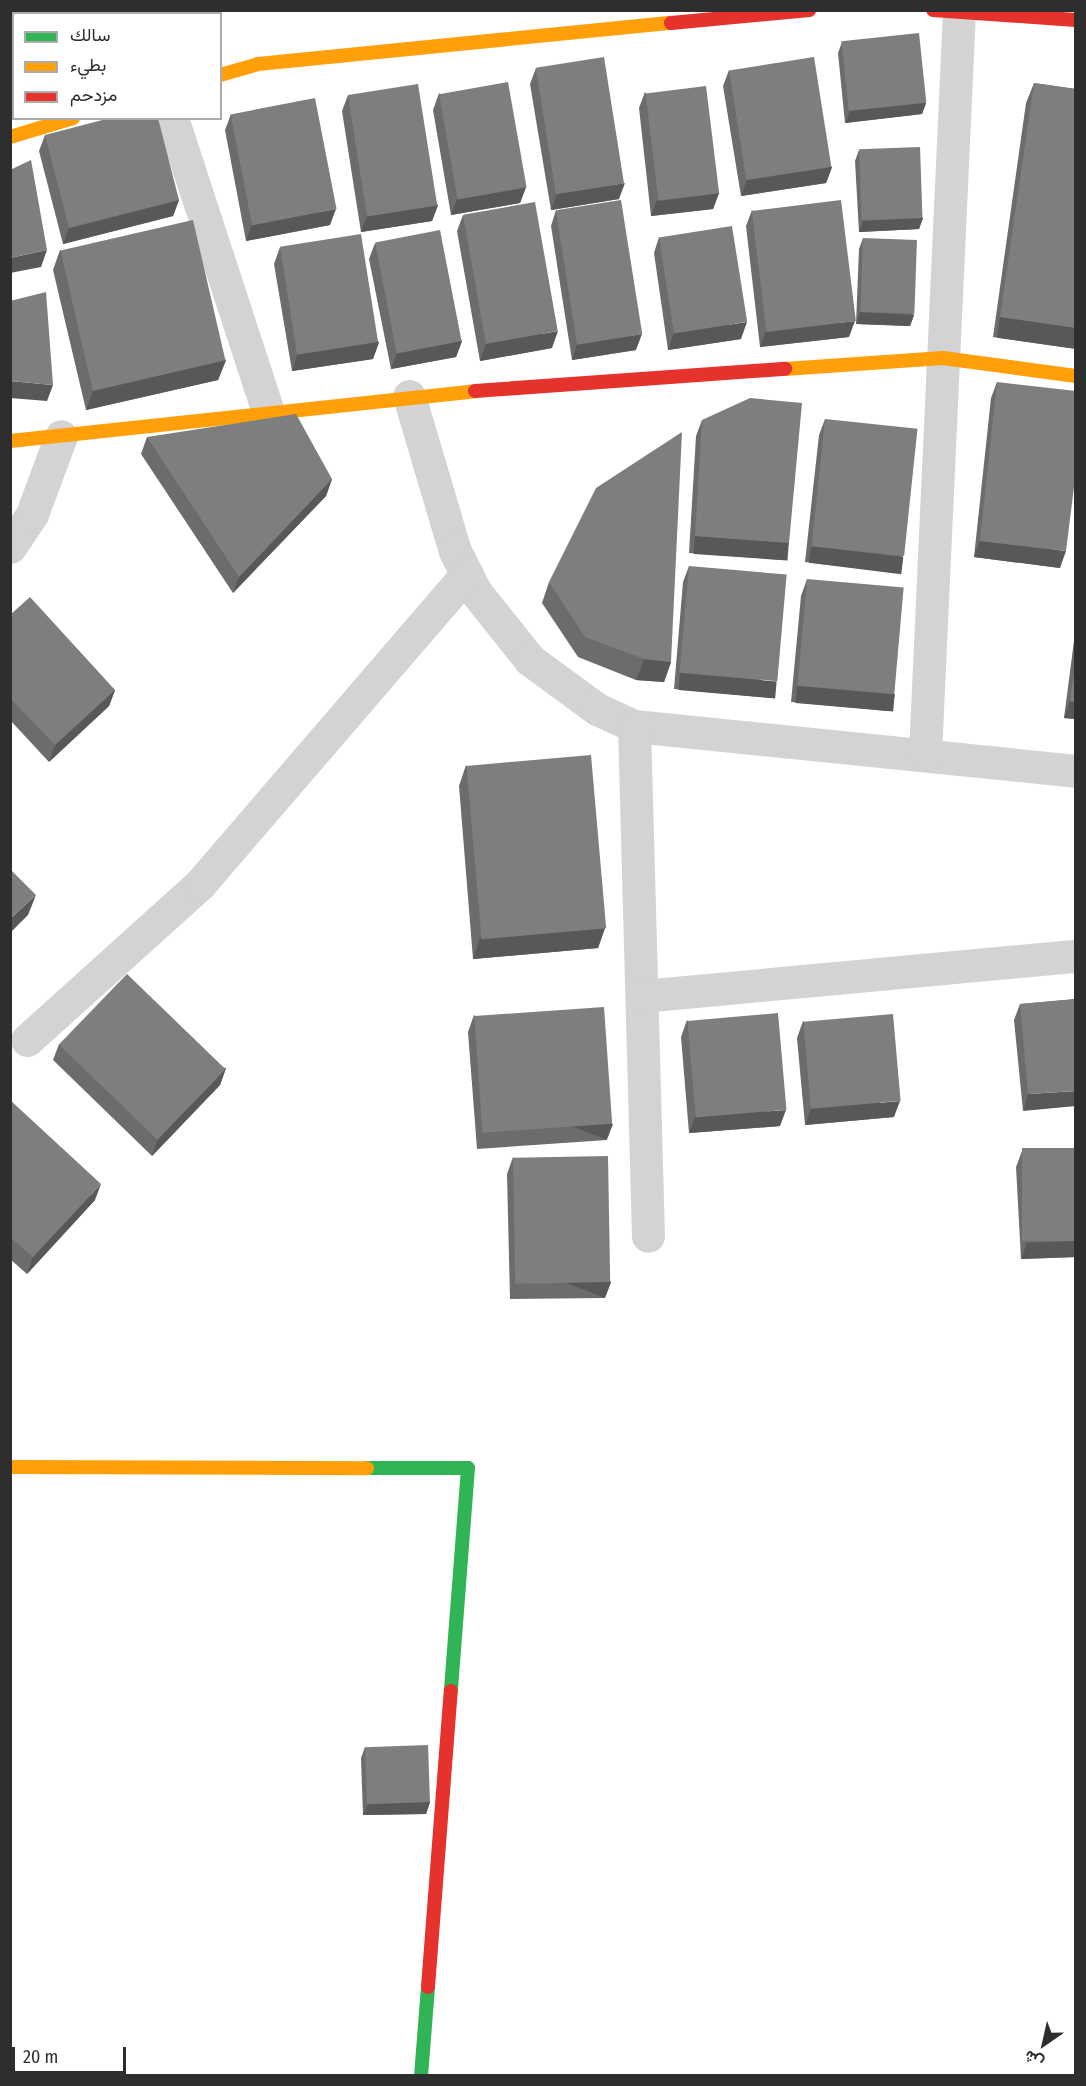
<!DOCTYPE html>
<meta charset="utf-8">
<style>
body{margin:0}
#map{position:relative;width:1086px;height:2086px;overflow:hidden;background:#fff;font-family:"Fira Sans Condensed",Vazirmatn,sans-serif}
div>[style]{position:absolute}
.street>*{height:33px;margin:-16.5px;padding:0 16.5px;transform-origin:16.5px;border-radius:16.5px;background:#d3d3d3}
.fast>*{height:14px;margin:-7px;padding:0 7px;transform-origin:7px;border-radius:7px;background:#30b455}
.slow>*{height:14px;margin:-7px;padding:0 7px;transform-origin:7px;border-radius:7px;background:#ff9f0a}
.jam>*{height:14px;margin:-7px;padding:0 7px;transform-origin:7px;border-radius:7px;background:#e5322d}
.wall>*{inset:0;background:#6c6c6c}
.shaded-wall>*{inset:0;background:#585858;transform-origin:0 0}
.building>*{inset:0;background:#7e7e7e;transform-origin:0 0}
span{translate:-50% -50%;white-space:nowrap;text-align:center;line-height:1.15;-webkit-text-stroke:6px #fff;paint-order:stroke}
.frame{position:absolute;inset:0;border:12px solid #2e2e2e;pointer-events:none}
.legend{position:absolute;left:12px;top:12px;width:210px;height:108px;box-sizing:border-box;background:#fff;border:2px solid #ababab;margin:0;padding:8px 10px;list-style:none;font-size:18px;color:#2e2e2e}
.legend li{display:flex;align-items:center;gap:12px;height:30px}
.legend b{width:30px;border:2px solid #ababab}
.north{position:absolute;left:1014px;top:2014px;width:60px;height:60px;-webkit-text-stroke:4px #fff;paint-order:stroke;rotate:214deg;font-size:16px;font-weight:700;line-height:24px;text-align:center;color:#2e2e2e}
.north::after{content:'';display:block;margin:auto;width:21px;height:27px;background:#2e2e2e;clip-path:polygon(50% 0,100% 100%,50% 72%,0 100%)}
.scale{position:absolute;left:12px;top:2047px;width:114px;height:27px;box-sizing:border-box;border:3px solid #2e2e2e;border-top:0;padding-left:8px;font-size:18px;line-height:21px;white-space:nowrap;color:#2e2e2e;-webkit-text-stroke:4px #fff;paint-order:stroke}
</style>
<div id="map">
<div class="street">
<i style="left:172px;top:118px;width:309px;rotate:71.9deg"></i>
<i style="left:409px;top:396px;width:162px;rotate:73.5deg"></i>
<i style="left:455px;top:551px;width:45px;rotate:63.4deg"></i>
<i style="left:475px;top:591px;width:88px;rotate:51.4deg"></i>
<i style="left:530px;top:660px;width:83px;rotate:36.2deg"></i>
<i style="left:597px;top:709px;width:41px;rotate:24.7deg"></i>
<i style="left:634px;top:726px;width:444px;rotate:5.8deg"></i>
<i style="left:10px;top:547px;width:40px;rotate:-56deg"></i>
<i style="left:32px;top:514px;width:83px;rotate:-69.6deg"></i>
<i style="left:634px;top:726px;width:510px;rotate:88.43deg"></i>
<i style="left:925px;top:754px;width:743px;rotate:-87.38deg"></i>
<i style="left:642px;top:996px;width:436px;rotate:-5.3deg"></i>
<i style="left:27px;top:1040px;width:233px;rotate:-42deg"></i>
<i style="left:200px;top:884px;width:409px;rotate:-49.3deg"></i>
</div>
<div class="fast">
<i style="left:367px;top:1468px;width:101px"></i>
<i style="left:468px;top:1468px;width:224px;rotate:94.4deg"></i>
<i style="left:421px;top:2076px;width:89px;rotate:-85.5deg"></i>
</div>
<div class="slow">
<i style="left:103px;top:10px;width:7px;rotate:34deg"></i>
<i style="left:220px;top:75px;width:40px;rotate:-16deg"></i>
<i style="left:258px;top:64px;width:415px;rotate:-5.7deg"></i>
<i style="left:10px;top:137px;width:66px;rotate:-16.8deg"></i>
<i style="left:785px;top:369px;width:158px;rotate:-4deg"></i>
<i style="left:943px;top:358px;width:134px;rotate:7.7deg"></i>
<i style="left:10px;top:441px;width:468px;rotate:-6.1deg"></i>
<i style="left:10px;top:1467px;width:357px;rotate:0.2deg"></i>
</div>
<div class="jam">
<i style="left:933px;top:10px;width:143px;rotate:4deg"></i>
<i style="left:671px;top:23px;width:139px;rotate:-5.4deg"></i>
<i style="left:475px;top:391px;width:311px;rotate:-4.1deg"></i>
<i style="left:428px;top:1987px;width:297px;rotate:-85.6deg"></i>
</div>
<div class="wall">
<i style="clip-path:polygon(842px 42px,926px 103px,922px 114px,845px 123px,838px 53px)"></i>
<i style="clip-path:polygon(536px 68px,619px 199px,551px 210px,530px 84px)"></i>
<i style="clip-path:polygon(729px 70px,832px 167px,826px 183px,741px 196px,723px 86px)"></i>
<i style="clip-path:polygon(1034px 83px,1076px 89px,1076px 349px,993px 337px,1026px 103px)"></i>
<i style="clip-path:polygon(645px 92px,719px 193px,713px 209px,651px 216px,639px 108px)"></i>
<i style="clip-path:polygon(439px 93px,526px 187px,520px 203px,451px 215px,433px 110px)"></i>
<i style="clip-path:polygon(348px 95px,438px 205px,432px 221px,361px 232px,342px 111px)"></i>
<i style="clip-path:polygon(231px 114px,330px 225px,246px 241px,225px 130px)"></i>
<i style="clip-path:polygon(45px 135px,179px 200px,173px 216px,63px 244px,39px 151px)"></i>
<i style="clip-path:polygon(859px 150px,923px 218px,919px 229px,859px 232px,855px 161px)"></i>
<i style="clip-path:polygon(556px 210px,636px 350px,572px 360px,551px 226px)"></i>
<i style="clip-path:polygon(752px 210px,849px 337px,760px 347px,746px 226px)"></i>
<i style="clip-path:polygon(463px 215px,552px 348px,480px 361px,457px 231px)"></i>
<i style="clip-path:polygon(659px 237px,741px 339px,668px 350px,654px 253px)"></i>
<i style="clip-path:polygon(863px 238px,914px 315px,910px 326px,856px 324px,859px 249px)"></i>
<i style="clip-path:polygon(375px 243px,462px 341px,456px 357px,391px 369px,369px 259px)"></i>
<i style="clip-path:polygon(280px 247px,379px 342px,373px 359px,292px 371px,274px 264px)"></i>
<i style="clip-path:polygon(60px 250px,226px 360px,218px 380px,86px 410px,53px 270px)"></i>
<i style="clip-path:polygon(997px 382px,1060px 568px,974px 557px,991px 398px)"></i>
<i style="clip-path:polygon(825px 419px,903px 557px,897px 573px,805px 562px,819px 435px)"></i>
<i style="clip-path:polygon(702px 420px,789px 543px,783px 560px,689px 553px,696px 436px)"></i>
<i style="clip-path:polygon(147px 437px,332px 479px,326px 496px,233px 593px,141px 454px)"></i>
<i style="clip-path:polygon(689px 566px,771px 698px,674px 689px,683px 582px)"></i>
<i style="clip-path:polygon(807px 579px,895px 695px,889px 711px,791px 702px,801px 596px)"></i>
<i style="clip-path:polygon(549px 582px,671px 662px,664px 682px,636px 680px,578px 657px,542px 603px)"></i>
<i style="clip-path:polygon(10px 615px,115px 690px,109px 706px,49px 762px,10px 720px)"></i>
<i style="clip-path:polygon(1076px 625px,1076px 719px,1064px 718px)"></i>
<i style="clip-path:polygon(466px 765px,605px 928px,598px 948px,473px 959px,459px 786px)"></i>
<i style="clip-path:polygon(1076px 999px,1023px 1111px,1014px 1020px,1020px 1004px)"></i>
<i style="clip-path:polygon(474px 1015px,607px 1140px,477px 1149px,468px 1032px)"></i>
<i style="clip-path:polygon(687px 1020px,780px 1126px,689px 1133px,681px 1037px)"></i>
<i style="clip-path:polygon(803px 1021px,894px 1117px,805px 1125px,797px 1038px)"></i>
<i style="clip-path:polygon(59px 1044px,226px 1068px,220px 1085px,152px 1156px,53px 1060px)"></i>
<i style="clip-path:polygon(10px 1100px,95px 1200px,27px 1274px,10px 1259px)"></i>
<i style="clip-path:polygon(1076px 1148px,1076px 1257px,1021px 1259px,1016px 1167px,1022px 1151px)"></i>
<i style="clip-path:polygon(513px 1157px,611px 1282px,605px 1298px,510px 1299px,507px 1174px)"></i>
<i style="clip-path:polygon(365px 1747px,430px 1802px,426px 1814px,363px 1815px,361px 1758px)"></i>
</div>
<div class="shaded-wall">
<i style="clip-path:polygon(14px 102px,14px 118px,18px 118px,10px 121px,10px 104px)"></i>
<i style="clip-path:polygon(926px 103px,922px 114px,845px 123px,850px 111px)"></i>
<i style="clip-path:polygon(832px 167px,826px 183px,741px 196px,747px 180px)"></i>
<i style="clip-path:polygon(625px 183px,619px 199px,551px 210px,557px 194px)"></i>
<i style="clip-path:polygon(526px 187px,520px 203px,451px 215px,457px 199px)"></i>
<i style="clip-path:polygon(719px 193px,713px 209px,651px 216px,657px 200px)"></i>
<i style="clip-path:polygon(179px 200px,173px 216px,63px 244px,69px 228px)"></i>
<i style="clip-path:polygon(438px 205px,432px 221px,361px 232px,367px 216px)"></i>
<i style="clip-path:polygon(336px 209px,330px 225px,246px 241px,252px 224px)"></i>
<i style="clip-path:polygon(923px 218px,919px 229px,859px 232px,863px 221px)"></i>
<i style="clip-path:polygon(47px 250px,41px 267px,10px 273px,10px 258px)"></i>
<i style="clip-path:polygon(860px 312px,914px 315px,910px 326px,856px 324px)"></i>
<i style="left:1000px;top:317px;width:77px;height:21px;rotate:8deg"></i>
<i style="clip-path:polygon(855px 321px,849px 337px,760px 347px,766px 331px)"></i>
<i style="clip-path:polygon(747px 322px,741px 339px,668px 350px,674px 333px)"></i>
<i style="clip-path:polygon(558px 331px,552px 348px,480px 361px,486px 344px)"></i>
<i style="clip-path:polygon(642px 334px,636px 350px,572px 360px,577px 344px)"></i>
<i style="clip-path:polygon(462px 341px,456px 357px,391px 369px,397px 353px)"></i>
<i style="clip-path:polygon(379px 342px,373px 359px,292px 371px,297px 355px)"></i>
<i style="clip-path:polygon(226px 360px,218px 380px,86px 410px,93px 390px)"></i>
<i style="clip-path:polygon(10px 381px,53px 385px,47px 401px,10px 398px)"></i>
<i style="clip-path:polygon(332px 479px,326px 496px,233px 593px,239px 577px)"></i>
<i style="left:695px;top:536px;width:94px;height:18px;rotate:4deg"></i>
<i style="clip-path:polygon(980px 541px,1066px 551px,1060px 568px,974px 557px)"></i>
<i style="left:811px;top:546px;width:93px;height:17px;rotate:7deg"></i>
<i style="clip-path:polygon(644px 659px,671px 662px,664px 682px,636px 680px)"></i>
<i style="left:680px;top:673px;width:97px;height:17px;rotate:5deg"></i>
<i style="left:797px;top:686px;width:98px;height:17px;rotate:5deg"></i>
<i style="clip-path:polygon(115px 690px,109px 706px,49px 762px,55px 745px)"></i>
<i style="clip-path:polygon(1070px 701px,1076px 702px,1076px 719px,1064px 718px)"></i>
<i style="clip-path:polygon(36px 895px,28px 915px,10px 933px,10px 919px)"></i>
<i style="clip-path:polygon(605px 928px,598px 948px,473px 959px,480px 938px)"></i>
<i style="clip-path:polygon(226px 1068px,220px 1085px,152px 1156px,158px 1139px)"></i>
<i style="clip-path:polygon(1076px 1091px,1076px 1106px,1023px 1111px,1028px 1094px)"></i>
<i style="clip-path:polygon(900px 1101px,894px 1117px,805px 1125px,811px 1109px)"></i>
<i style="clip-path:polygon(786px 1110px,780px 1126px,689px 1133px,695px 1117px)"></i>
<i style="left:613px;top:1124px;width:17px;height:130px;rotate:111deg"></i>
<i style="clip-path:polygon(101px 1184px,95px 1200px,27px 1274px,33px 1257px)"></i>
<i style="clip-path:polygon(1076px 1241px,1076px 1257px,1021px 1259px,1027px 1243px)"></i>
<i style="left:611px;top:1282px;width:17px;height:95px;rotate:111deg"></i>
<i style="clip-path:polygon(430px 1802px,426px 1814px,363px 1815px,368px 1804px)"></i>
</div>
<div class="building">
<i style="left:10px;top:17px;width:4px;height:87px"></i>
<i style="left:919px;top:33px;width:70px;height:78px;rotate:84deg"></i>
<i style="left:604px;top:57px;width:128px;height:69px;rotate:81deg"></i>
<i style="left:814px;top:57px;width:111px;height:86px;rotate:81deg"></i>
<i style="left:508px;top:82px;width:107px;height:70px;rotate:80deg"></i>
<i style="clip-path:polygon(1034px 83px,1076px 89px,1076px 328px,1000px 317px)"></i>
<i style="left:418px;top:84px;width:123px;height:71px;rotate:81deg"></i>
<i style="left:706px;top:86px;width:108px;height:61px;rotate:83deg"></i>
<i style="left:315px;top:98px;width:113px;height:86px;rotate:79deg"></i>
<i style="clip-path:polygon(110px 118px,158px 118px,179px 200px,69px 228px,45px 135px)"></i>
<i style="left:920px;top:147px;width:71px;height:61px;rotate:88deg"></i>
<i style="clip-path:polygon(31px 160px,47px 250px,10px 258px,10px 170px)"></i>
<i style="left:621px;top:200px;width:136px;height:66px;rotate:81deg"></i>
<i style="left:841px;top:200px;width:122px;height:90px;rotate:83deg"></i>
<i style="left:535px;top:202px;width:131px;height:73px;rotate:80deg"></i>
<i style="left:193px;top:220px;width:144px;height:136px;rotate:77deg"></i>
<i style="left:732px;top:226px;width:97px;height:74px;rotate:81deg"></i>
<i style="left:440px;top:230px;width:113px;height:66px;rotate:79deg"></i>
<i style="left:361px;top:234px;width:109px;height:82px;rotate:81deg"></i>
<i style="left:863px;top:238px;width:54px;height:74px;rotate:2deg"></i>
<i style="clip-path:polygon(46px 292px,53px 385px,10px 381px,10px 301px)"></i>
<i style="clip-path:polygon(997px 382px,1076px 391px,1076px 471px,1066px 551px,980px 541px)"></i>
<i style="clip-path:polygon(750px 398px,802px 403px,789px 543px,695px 536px,702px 420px)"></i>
<i style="clip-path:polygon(296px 414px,332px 479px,239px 577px,147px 437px)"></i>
<i style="left:825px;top:419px;width:93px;height:128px;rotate:6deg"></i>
<i style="clip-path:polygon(682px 432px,671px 662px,644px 659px,585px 637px,549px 582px,596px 488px)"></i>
<i style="left:689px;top:566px;width:98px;height:107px;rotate:5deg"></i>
<i style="left:807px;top:579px;width:97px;height:107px;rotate:5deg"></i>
<i style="clip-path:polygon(30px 597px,115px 690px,55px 745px,10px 698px,10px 615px)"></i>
<i style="clip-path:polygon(1076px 658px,1076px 702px,1070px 701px)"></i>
<i style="left:591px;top:755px;width:174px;height:125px;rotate:85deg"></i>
<i style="clip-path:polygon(10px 869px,36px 895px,10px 919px)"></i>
<i style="left:127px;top:974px;width:137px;height:98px;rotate:44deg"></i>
<i style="clip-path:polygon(1076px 999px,1076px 1091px,1028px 1094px,1020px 1004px)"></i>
<i style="left:604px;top:1007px;width:117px;height:130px;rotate:86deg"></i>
<i style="left:778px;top:1013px;width:97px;height:91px;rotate:85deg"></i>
<i style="left:893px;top:1014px;width:87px;height:90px;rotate:85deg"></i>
<i style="clip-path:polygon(10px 1100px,101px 1184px,33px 1257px,10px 1237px)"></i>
<i style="left:1076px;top:1148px;width:93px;height:54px;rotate:90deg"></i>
<i style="left:608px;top:1156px;width:126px;height:95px;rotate:89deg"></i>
<i style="left:428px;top:1745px;width:57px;height:63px;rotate:88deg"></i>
</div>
<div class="frame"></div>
<ul class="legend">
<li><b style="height:8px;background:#30b455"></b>سالك</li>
<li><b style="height:8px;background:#ff9f0a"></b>بطيء</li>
<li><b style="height:8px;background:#e5322d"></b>مزدحم</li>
</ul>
<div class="north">ش</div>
<div class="scale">20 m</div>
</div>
